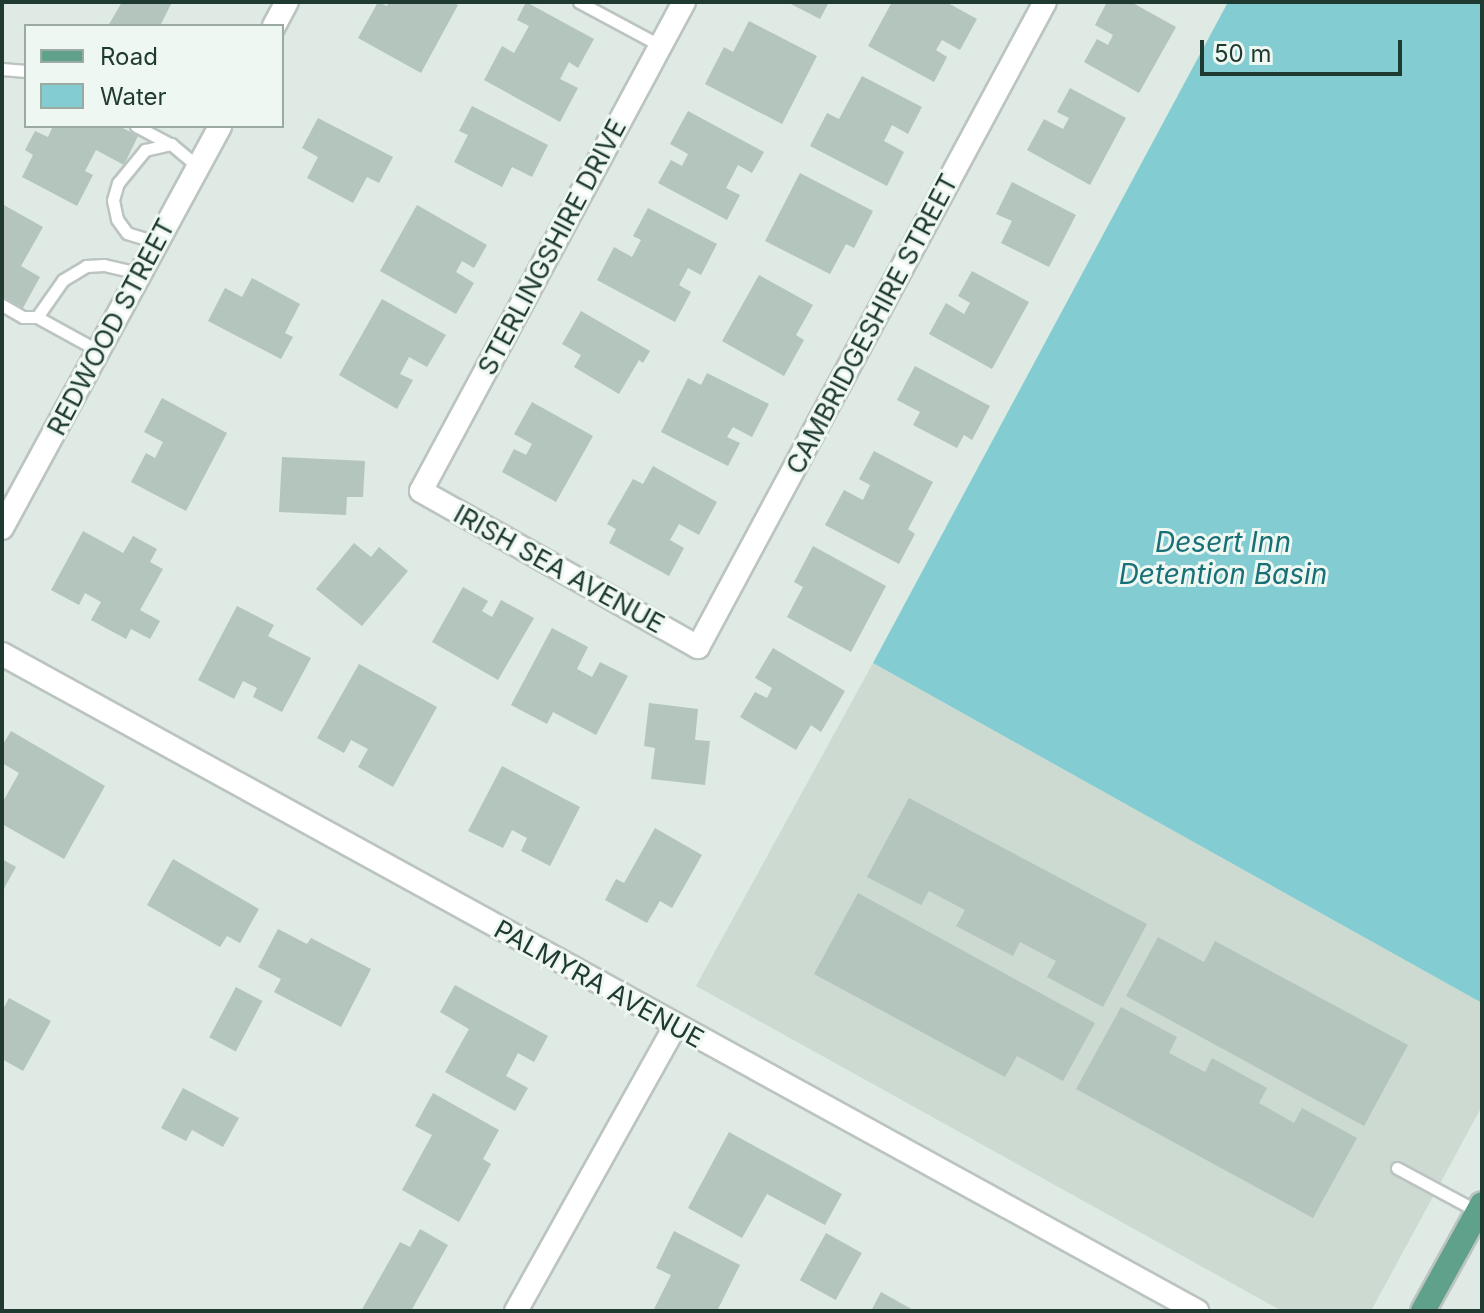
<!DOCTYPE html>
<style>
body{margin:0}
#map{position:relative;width:1484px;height:1313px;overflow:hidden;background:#deeae3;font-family:Inter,sans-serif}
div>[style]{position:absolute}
.built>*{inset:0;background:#ccdad2}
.water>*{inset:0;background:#83cdd2}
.building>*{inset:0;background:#b3c5bc;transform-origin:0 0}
.roads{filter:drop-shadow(2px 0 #bcc4c1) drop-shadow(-2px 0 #bcc4c1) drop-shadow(0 2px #bcc4c1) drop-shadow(0 -2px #bcc4c1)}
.service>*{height:11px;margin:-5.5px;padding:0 5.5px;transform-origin:5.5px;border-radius:5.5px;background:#fff}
.minor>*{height:22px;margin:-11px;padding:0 11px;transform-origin:11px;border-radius:11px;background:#fff}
.primary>*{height:24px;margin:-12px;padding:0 12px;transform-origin:12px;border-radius:12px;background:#60a18b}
span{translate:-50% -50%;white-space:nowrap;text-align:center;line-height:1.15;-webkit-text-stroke:6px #eef7f2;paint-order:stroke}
.street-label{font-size:26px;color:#1f3a30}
.water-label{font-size:28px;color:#187077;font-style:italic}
.frame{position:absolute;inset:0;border:4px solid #1f3a30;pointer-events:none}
.legend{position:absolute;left:24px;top:24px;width:260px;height:104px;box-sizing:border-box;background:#eef7f2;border:2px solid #9baba4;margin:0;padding:10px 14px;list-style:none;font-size:24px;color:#1f3a30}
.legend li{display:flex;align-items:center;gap:16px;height:40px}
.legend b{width:40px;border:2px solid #9baba4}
.scale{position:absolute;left:1200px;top:40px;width:202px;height:36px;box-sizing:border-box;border:4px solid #1f3a30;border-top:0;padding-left:10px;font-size:24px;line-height:28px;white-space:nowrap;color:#1f3a30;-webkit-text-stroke:6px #eef7f2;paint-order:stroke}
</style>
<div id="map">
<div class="built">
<i style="clip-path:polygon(873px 663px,1482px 1003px,1482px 1106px,1371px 1311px,1282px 1311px,696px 986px)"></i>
</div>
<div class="water">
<i style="clip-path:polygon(1228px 2px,1482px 2px,1482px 1003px,873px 663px)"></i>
</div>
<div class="building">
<i style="clip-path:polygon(122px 2px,167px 2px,171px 4px,160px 26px,108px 26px)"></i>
<i style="clip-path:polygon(378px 2px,387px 6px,389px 2px,452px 2px,458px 5px,421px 73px,358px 38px)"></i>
<i style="clip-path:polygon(526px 2px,594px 39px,578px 68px,569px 62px,560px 79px,578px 88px,560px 122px,484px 80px,502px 46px,514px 53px,529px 26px,517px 20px)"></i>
<i style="clip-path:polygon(787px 2px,829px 2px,820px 19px)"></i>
<i style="clip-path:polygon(892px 2px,946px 2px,977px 19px,960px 50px,942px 40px,936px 50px,947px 57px,934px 82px,868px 46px)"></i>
<i style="clip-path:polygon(1107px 2px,1131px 2px,1176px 27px,1139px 93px,1084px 62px,1097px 39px,1108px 45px,1113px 35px,1095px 25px)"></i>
<i style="clip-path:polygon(749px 21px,817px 56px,782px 124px,705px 84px,724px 47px,733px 52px)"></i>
<i style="clip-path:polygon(862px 76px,922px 107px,908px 134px,892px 125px,884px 141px,904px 152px,887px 186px,810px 146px,827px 113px,839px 119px)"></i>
<i style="clip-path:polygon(1070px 88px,1126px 118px,1090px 185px,1027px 150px,1044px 119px,1063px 129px,1069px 118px,1057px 112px)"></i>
<i style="clip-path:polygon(472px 106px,548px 145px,532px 177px,512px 167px,502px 187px,454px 162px,468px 135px,459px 131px)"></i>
<i style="clip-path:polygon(688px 111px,764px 152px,752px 173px,738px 165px,726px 188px,740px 195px,727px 220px,658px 183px,671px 160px,682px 166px,688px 154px,670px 144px)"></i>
<i style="clip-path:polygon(318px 118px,393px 157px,379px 183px,367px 177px,353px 203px,307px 178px,318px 157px,302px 148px)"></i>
<i style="clip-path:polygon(53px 126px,119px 126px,138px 136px,124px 165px,96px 150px,85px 171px,93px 175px,77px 206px,22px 177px,33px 155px,25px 150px,35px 131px,48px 137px)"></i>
<i style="clip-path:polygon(800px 173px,873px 211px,854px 248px,846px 244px,830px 274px,765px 241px)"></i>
<i style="clip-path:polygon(1012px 182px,1076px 215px,1049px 267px,1001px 243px,1012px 221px,996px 214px)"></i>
<i style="clip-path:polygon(2px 204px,43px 227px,21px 266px,40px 277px,23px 308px,2px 297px)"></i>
<i style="clip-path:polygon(417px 205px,487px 245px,474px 268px,462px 261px,456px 272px,474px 283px,456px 314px,380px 271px)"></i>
<i style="clip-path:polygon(648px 208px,717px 244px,701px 275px,688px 268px,679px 285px,691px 292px,675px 322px,597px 280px,614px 247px,632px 257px,641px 240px,633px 236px)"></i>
<i style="clip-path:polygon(972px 271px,1029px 302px,992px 369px,929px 334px,946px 303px,964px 314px,970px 303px,958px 296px)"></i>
<i style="clip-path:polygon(759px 275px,813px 305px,796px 335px,804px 340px,784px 376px,722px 341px)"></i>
<i style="clip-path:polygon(252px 278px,300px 304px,285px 333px,293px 337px,281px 359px,208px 321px,225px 288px,242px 297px)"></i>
<i style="clip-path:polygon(382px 299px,446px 335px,427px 367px,409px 357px,400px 374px,413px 380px,397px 409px,339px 375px)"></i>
<i style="clip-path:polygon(581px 311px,650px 351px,643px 363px,639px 360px,619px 394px,574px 367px,581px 355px,562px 344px)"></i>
<i style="clip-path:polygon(915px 366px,990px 406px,972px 440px,964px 435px,957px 448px,913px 425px,920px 412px,897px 400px)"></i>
<i style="clip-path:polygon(707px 373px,769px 404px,752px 437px,733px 427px,727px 437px,740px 443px,728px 466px,661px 432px,688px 378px,701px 385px)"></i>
<i style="clip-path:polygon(162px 398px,227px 433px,186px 511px,131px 482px,146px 453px,155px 458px,163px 442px,144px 432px)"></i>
<i style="clip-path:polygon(532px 402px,593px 436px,556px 502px,502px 472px,514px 449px,526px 455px,532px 444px,514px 434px)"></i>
<i style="clip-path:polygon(874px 451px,933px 482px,908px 529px,915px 534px,899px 564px,825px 525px,844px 490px,863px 500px,870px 485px,859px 479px)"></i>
<i style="clip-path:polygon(282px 457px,365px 461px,363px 497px,347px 497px,346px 515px,279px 512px)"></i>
<i style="clip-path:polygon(653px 466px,717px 502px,699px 535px,679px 524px,670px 540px,684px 548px,669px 576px,609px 543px,616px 529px,607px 524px,633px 479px,643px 484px)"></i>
<i style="clip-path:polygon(83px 531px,123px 553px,133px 536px,157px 549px,150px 562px,163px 569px,140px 610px,160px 621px,150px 639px,131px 629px,126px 639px,91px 620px,101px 602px,85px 593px,79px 605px,51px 590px)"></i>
<i style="clip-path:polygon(354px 543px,371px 557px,379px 547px,408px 571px,362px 626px,316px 589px)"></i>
<i style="clip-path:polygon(813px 546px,886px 586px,851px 652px,787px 617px,803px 587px,794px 582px)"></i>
<i style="clip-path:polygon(463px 587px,488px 601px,482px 611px,492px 617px,501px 600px,534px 618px,498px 680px,432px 642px)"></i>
<i style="clip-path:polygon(237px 606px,274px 625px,268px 636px,311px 658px,282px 712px,253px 697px,257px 688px,243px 681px,234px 699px,198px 680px)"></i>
<i style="clip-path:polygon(552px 628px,588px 647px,577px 669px,592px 677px,600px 662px,628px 676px,596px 735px,553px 712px,547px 724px,511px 705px)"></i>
<i style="clip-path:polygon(773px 648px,845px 691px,821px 732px,811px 725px,796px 750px,740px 717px,755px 692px,767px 698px,772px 688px,755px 678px)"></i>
<i style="clip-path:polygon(359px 664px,437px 707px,393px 787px,358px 767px,368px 749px,351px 740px,344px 753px,317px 738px)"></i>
<i style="clip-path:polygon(649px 703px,698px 709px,695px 740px,710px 741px,705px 785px,651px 779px,655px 748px,644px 746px)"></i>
<i style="clip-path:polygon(11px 731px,105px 786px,64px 859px,2px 824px,2px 803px,19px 773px,2px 763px,2px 746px)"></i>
<i style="clip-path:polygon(502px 766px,580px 807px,550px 866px,521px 851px,527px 838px,512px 830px,503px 848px,468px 831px)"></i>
<i style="clip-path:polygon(909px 798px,1147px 924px,1103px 1007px,1047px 977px,1056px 961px,1020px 942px,1013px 956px,956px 926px,965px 910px,929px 891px,921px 905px,867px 877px)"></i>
<i style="clip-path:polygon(655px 828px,702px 855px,672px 908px,660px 901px,647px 923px,605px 900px,616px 879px,624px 883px)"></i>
<i style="clip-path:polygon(2px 859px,16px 867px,2px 892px)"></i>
<i style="clip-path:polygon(173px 859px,259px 909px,240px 943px,227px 936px,220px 947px,147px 905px)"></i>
<i style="clip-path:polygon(858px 893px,1095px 1023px,1063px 1081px,1017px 1056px,1005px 1077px,814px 974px)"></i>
<i style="clip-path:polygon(278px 929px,307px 944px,311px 938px,371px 969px,341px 1027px,274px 992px,281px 979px,258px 967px)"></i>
<i style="clip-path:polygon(1158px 937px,1204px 962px,1215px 941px,1408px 1045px,1364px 1126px,1126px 996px)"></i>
<i style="clip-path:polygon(455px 985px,548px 1036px,534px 1062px,518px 1053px,506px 1076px,528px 1088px,515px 1111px,445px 1072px,469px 1029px,440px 1012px)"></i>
<i style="left:236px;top:987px;width:30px;height:57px;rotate:28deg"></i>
<i style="clip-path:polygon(9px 998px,51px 1021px,23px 1071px,2px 1059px,2px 1011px)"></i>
<i style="clip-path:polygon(1121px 1007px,1177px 1037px,1169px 1053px,1205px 1072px,1212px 1058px,1267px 1088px,1259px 1103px,1294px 1123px,1302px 1108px,1357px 1138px,1313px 1218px,1076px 1089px)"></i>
<i style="clip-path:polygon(183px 1088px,239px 1118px,223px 1147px,192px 1130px,186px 1141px,161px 1128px)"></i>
<i style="clip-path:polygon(433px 1093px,499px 1130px,483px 1159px,491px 1164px,459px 1222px,402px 1190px,432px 1135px,415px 1126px)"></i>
<i style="clip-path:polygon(729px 1132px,842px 1194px,825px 1225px,767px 1194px,742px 1238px,688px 1208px)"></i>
<i style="clip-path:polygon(420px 1229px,448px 1245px,411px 1311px,361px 1311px,400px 1242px,410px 1247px)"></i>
<i style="clip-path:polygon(674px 1231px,740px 1265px,717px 1311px,653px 1311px,671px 1275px,656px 1268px)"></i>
<i style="left:826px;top:1233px;width:41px;height:54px;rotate:29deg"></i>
<i style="clip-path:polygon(881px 1292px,915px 1311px,871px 1311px)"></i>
</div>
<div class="roads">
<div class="service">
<i style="left:579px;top:2px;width:93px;rotate:28.2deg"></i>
<i style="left:2px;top:69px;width:24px;rotate:5deg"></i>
<i style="left:136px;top:126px;width:38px;rotate:28deg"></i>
<i style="left:156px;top:242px;width:30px;rotate:-163deg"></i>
<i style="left:127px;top:233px;width:17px;rotate:-126deg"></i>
<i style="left:117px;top:219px;width:19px;rotate:-102deg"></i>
<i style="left:113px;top:200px;width:18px;rotate:-74deg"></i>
<i style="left:118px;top:183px;width:43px;rotate:-50.7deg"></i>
<i style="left:145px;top:150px;width:27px;rotate:-13deg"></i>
<i style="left:171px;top:144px;width:35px;rotate:40deg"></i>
<i style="left:2px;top:305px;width:24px;rotate:30deg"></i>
<i style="left:23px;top:317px;width:14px"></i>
<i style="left:97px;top:350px;width:68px;rotate:-151.2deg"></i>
<i style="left:37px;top:317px;width:45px;rotate:-54.9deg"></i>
<i style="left:63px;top:280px;width:27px;rotate:-31deg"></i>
<i style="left:86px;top:266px;width:18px;rotate:-3deg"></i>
<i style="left:104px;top:265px;width:36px;rotate:13deg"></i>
<i style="left:1397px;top:1168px;width:91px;rotate:28.3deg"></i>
</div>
<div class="minor">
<i style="left:684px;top:2px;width:555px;rotate:118.27deg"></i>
<i style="left:421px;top:491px;width:318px;rotate:29.4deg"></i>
<i style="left:698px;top:647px;width:732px;rotate:-61.72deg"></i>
<i style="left:274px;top:26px;width:27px;rotate:-62deg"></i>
<i style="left:2px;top:528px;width:457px;rotate:-61.5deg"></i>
<i style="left:2px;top:654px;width:1364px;rotate:28.8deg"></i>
<i style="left:516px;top:1311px;width:326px;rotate:-60.8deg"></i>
</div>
<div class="primary">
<i style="left:1423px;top:1311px;width:122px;rotate:-61.1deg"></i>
</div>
</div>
<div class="street-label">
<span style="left:552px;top:247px;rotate:-62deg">STERLINGSHIRE DRIVE</span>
<span style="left:872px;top:324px;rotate:-62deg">CAMBRIDGESHIRE STREET</span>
<span style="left:111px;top:327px;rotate:-62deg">REDWOOD STREET</span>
<span style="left:559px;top:569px;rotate:29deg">IRISH SEA AVENUE</span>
<span style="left:599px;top:984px;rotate:29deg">PALMYRA AVENUE</span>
</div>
<div class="water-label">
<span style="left:1223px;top:558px">Desert Inn<br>Detention Basin</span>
</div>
<div class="frame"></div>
<ul class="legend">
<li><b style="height:10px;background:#60a18b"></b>Road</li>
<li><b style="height:22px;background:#83cdd2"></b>Water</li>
</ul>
<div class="scale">50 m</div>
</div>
